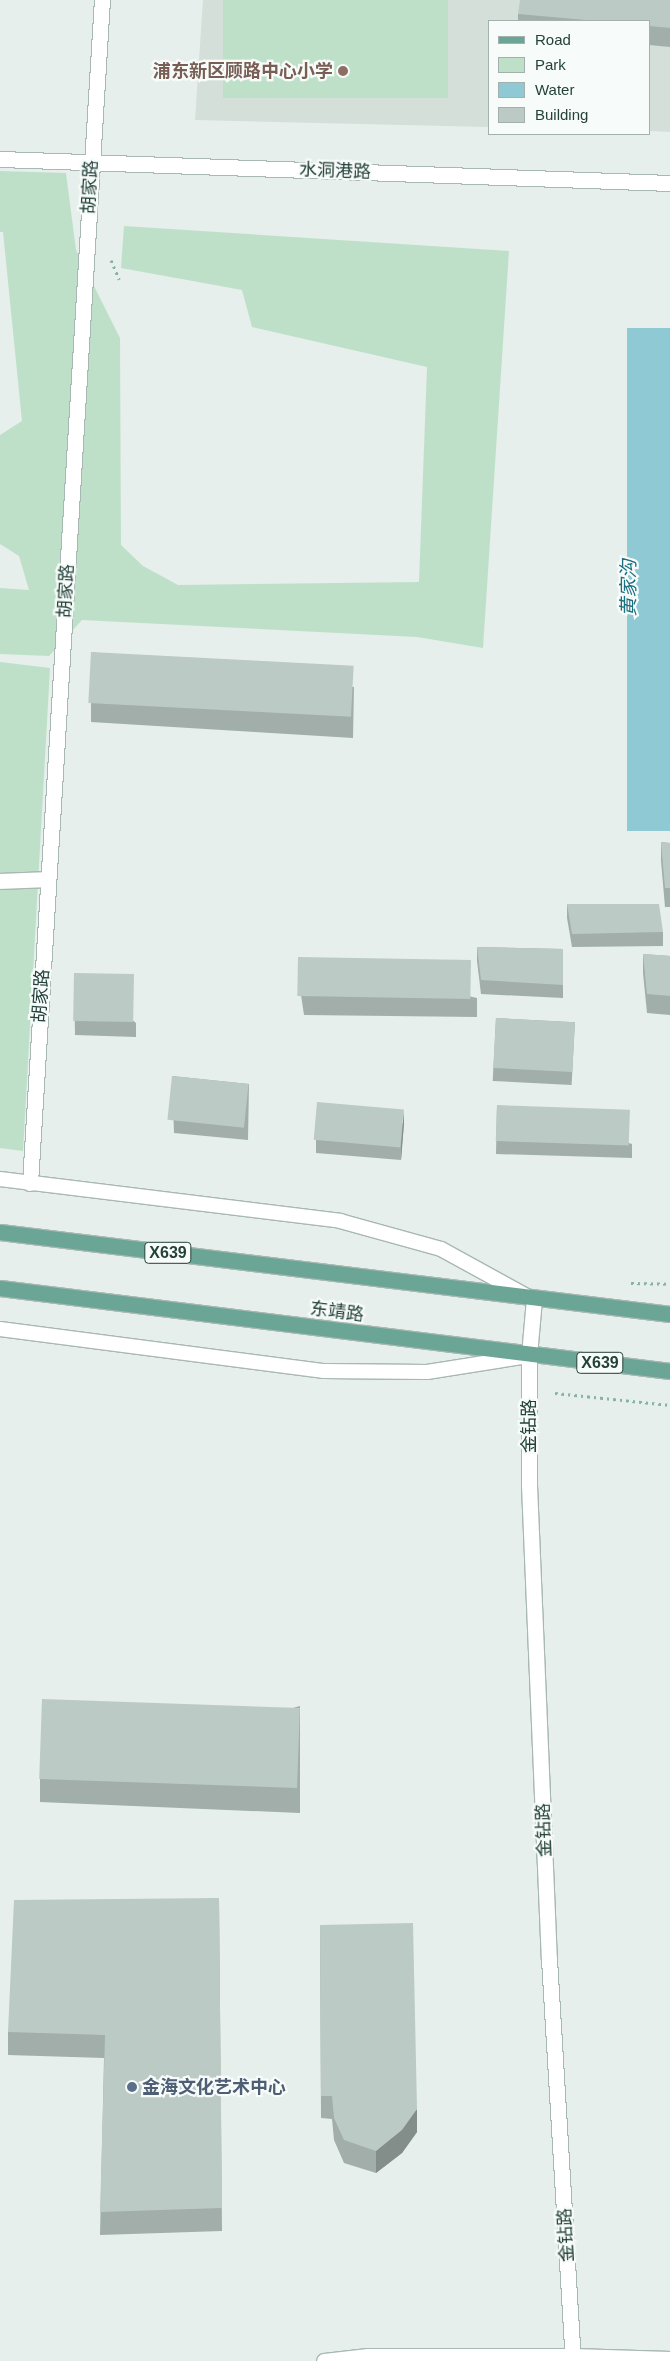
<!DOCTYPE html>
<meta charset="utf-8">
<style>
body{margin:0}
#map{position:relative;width:670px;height:2361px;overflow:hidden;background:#e6efeb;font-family:Arial,"Noto Sans SC",sans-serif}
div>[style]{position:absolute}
.built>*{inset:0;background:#d4dfda}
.green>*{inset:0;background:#bfe0c8;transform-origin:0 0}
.water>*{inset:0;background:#8ec9d4;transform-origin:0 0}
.path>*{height:3px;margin-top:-1.5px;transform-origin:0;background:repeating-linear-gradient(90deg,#86b3a5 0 2.5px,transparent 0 6.5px)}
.roads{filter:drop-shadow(1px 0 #a8b8b2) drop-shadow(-1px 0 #a8b8b2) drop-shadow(0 1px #a8b8b2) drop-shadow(0 -1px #a8b8b2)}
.service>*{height:14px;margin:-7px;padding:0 7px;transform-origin:7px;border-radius:7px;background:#fff}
.minor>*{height:15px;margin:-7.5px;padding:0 7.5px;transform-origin:7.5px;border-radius:7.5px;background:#fff}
.tertiary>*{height:15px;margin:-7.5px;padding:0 7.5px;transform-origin:7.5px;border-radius:7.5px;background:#fff}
.primary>*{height:15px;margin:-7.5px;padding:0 7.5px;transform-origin:7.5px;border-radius:7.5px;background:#6aa596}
.wall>*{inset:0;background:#a1aea9;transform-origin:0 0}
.shaded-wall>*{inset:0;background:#838d89}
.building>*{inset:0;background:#bbcac4;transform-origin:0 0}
.dots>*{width:14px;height:14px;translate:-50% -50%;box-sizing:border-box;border:2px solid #f7fbf9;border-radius:50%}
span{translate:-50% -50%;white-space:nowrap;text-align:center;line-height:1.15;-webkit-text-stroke:4.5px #f7fbf9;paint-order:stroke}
.shield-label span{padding:1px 4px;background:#f7fbf9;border:1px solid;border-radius:4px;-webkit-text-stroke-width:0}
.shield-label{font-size:16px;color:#24423a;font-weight:700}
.education-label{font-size:18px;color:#785e54;font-weight:700}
.right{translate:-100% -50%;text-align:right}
.street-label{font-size:18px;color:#24423a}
.service-label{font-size:18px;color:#4e5e75;font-weight:700}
.left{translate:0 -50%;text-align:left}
.water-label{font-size:19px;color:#1c6f80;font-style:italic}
.legend{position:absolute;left:488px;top:20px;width:162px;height:115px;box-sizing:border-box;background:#f7fbf9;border:1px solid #a3b1ad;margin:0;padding:6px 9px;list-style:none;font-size:15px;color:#24423a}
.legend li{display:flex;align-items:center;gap:10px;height:25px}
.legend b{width:25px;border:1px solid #a3b1ad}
</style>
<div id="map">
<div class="built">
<i style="clip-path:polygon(203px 0,670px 0,670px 132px,649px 131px,649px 21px,489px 21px,489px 127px,195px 120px)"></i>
</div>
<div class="green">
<i style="left:223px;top:0;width:225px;height:98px"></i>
<i style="clip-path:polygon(0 171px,66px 173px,76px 250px,120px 338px,121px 545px,143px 566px,178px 585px,419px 582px,427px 367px,252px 327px,242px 290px,121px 268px,124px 226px,509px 251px,483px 648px,417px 637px,82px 620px,49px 656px,0 654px,0 588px,29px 590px,19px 556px,0 544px,0 435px,22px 421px,3px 232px,0 232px)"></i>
<i style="clip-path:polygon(0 662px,50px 668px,23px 1151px,0 1148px)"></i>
</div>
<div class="water">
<i style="left:670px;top:328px;width:503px;height:43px;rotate:90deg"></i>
</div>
<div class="path">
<i style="left:111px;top:260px;width:21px;rotate:67deg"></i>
<i style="left:631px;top:1283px;width:39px;rotate:1deg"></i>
<i style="left:555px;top:1393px;width:116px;rotate:6deg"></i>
</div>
<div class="roads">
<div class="service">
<i style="left:0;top:1179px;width:343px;rotate:7deg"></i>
<i style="left:340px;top:1221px;width:105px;rotate:15.5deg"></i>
<i style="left:441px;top:1249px;width:98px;rotate:28.7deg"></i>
<i style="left:0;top:1329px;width:327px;rotate:7.4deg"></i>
<i style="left:324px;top:1371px;width:103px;rotate:0.6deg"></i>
<i style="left:427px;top:1372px;width:102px;rotate:-9deg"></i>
</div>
<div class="minor">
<i style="left:0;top:159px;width:670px;rotate:2.05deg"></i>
<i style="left:0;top:881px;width:48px;rotate:-2.4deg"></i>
<i style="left:30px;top:1183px;width:1185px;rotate:-86.52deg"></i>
<i style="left:573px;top:2356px;width:97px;rotate:1.8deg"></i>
</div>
<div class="tertiary">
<i style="left:534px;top:1299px;width:56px;rotate:95.1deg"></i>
<i style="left:529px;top:1355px;width:130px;rotate:90deg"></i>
<i style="left:529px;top:1485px;width:474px;rotate:87.6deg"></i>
<i style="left:549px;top:1959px;width:403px;rotate:86.6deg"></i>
<i style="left:324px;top:2361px;width:44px;rotate:-6.5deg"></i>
<i style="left:368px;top:2356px;width:205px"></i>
</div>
<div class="primary">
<i style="left:0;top:1232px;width:675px;rotate:6.98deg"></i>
<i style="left:0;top:1288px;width:675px;rotate:7.06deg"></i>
</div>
</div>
<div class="wall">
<i style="clip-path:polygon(670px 0,670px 47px,649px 45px,649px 21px,518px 21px,518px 14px)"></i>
<i style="clip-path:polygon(91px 652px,354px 687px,353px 738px,91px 722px)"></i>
<i style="clip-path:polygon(661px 842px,670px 843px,670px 907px,665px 907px,661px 861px)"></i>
<i style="clip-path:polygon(567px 904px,663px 932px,663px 946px,572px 947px,567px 918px)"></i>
<i style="clip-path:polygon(477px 947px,563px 949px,563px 998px,481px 994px,477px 961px)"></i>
<i style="clip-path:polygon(643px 954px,670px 956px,670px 1015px,647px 1013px,643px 973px)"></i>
<i style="clip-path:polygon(298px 957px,477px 998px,477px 1017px,304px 1015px,298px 975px)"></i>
<i style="clip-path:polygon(74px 973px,136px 1023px,136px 1037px,75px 1035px)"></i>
<i style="left:496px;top:1018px;width:79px;height:63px;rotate:3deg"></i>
<i style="clip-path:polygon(172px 1076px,249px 1084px,248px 1140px,174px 1133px)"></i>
<i style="clip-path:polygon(497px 1105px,632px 1144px,632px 1158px,496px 1154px)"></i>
<i style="clip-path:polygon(404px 1123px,401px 1160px,316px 1153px,316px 1140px)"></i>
<i style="clip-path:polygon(300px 1706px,300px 1813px,40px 1802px,40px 1779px)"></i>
<i style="clip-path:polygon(219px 1898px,222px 2231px,100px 2235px,104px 2058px,8px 2055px,8px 2032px)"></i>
<i style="clip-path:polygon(320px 1925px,417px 2132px,402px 2153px,376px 2173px,344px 2163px,334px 2140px,332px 2119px,321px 2118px)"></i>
</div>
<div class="shaded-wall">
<i style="clip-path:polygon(404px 1109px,404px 1123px,401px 1160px,401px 1146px)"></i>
<i style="clip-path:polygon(417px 2109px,417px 2132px,402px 2153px,376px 2173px,376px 2151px)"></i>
</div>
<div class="building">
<i style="clip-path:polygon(520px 0,670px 0,670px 28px,649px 26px,649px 21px,597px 21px,518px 14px)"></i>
<i style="left:91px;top:652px;width:263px;height:51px;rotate:3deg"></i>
<i style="clip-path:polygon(661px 842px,670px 843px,670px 888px,665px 888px)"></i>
<i style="clip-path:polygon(567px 904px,659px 904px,663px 932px,572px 934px)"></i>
<i style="clip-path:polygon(477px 947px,563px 949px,563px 985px,481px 980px)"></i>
<i style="clip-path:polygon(643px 954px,670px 956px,670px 996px,647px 994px)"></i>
<i style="left:298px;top:957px;width:173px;height:39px;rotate:1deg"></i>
<i style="left:74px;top:973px;width:60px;height:48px;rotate:1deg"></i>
<i style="left:496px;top:1018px;width:79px;height:50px;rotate:3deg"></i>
<i style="left:172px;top:1076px;width:77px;height:44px;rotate:6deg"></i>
<i style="left:317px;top:1102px;width:87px;height:38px;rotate:5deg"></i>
<i style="left:497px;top:1105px;width:133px;height:36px;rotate:2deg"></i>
<i style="left:42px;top:1699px;width:258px;height:80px;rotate:2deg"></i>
<i style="clip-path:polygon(219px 1898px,222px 2208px,100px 2212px,105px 2035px,8px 2032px,14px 1900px)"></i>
<i style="clip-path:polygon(413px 1923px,417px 2109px,402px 2130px,376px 2151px,344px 2140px,334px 2118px,332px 2096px,321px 2096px,320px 1925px)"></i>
</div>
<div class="dots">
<i style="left:343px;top:71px;background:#8d6e63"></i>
<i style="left:132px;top:2087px;background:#5c6f8a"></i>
</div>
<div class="shield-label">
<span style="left:168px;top:1253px">X639</span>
<span style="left:600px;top:1363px">X639</span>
</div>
<div class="education-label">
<span class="right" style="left:333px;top:71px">浦东新区顾路中心小学</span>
</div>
<div class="street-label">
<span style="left:335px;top:171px;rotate:2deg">水洞港路</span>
<span style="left:90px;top:187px;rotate:-87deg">胡家路</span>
<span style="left:66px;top:591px;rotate:-87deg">胡家路</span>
<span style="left:41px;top:996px;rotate:-86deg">胡家路</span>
<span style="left:337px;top:1312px;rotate:7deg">东靖路</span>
<span style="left:529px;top:1426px;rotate:-90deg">金钻路</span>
<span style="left:544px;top:1830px;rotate:-92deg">金钻路</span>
<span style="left:566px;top:2235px;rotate:-93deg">金钻路</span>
</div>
<div class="service-label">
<span class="left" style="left:142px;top:2087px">金海文化艺术中心</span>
</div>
<div class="water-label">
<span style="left:629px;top:588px;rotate:-90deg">黄家沟</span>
</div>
<ul class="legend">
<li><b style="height:6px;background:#6aa596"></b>Road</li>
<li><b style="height:14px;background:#bfe0c8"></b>Park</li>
<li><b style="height:14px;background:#8ec9d4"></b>Water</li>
<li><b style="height:14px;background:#bbcac4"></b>Building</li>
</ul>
</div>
